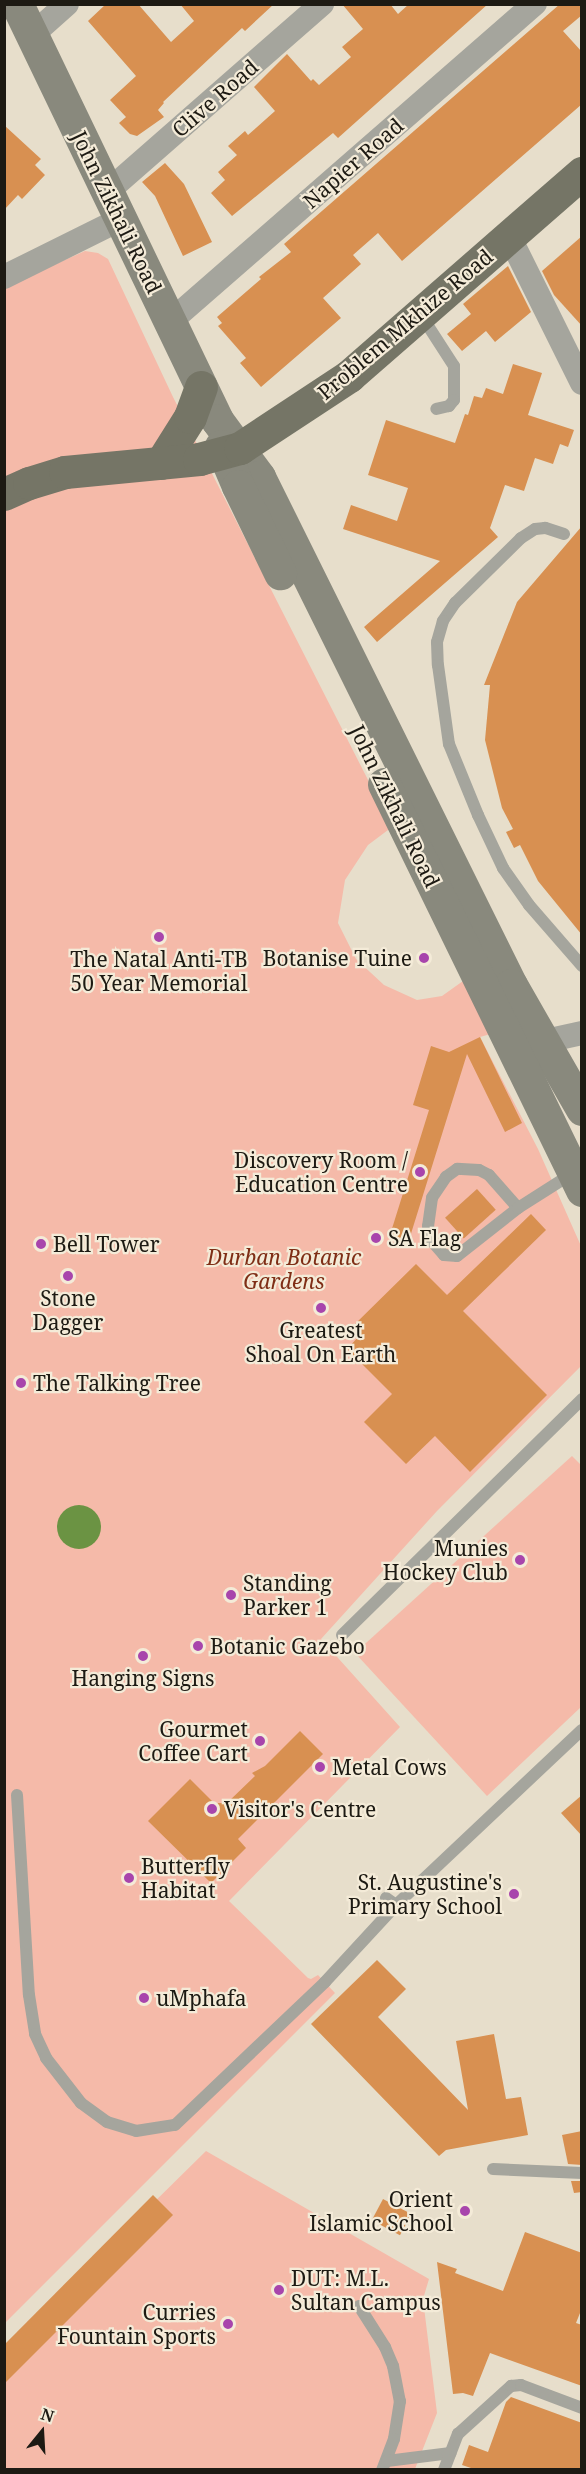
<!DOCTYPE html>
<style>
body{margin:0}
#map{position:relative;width:586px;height:2474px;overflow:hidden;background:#e7decb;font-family:"Noto Serif",serif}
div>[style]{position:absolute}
.green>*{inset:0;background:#f5baa9}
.water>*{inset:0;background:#6b9343}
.round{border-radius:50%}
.building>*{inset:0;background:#d89051;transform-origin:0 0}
.service>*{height:12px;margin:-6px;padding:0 6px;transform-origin:6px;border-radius:6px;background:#a5a59d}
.minor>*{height:24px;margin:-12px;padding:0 12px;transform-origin:12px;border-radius:12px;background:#a5a59d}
.secondary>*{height:33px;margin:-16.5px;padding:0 16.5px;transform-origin:16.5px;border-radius:16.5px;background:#89897d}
.primary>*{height:33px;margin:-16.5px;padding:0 16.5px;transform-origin:16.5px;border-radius:16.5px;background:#757566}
.dots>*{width:16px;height:16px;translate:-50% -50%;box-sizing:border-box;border:3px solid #f4ebd8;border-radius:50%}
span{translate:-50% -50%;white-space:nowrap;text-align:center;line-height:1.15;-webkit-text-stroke:4.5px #f4ebd8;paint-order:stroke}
.street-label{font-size:21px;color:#1d1a13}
.poi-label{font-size:21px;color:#1d1a13}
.right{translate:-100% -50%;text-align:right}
.left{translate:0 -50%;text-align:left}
.park-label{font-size:21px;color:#7f2e16;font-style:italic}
.frame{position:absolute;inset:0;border:6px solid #1d1a13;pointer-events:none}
.north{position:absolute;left:12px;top:2402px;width:60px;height:60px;-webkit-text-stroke:4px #f4ebd8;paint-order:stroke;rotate:18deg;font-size:16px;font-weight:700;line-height:24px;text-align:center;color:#1d1a13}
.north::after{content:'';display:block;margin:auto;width:21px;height:27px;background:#1d1a13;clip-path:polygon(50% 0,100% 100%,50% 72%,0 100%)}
</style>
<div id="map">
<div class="green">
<i style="clip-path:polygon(85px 251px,98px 253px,108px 259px,173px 397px,392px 827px,368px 845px,345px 880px,338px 923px,356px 959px,384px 985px,417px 1000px,442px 996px,470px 976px,494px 1033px,480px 1037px,538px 1149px,581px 1246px,582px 1365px,437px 1511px,321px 1639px,400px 1727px,229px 1901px,308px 1978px,311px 1979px,318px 1975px,335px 1993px,5px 2323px,4px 287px)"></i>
<i style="clip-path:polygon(572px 1456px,582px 1466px,581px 1707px,487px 1796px,355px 1653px)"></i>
<i style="clip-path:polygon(206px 2151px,429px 2279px,423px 2299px,437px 2413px,415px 2469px,5px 2470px,5px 2349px)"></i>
</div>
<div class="water">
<i class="round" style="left:57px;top:1505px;width:44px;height:44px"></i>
</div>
<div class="building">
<i style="clip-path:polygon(106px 4px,138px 4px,171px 42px,194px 21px,180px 4px,274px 4px,245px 31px,242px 28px,163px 102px,164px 103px,158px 110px,164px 117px,137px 136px,130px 134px,119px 123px,126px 117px,110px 100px,136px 76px,88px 21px)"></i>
<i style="clip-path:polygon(342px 4px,390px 4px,398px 14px,409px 4px,488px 4px,338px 138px,333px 133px,232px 216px,211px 193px,225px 180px,218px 172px,237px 155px,228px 146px,245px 131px,248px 135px,275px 111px,254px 87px,287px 54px,311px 81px,313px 79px,319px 85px,351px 57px,342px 47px,363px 29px)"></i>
<i style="clip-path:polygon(560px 4px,582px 4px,582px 15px,563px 31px,582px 52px,582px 104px,402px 261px,378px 233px,353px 255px,361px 264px,323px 298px,341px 318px,261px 387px,240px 363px,246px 358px,218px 326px,222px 323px,217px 317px,261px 279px,259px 277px,291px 252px,284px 244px)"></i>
<i style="clip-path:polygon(4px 125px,41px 159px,35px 165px,45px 175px,22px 199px,18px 195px,4px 210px)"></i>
<i style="clip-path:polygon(165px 163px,184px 184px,212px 242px,183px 256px,155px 196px,142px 182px)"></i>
<i style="clip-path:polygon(582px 236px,582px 326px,554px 295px,542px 271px)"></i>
<i style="clip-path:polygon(508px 266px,531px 312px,495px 342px,486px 331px,462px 351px,447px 334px,471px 314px,463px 304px)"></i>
<i style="clip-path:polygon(513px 364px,542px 373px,528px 415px,574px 430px,568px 447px,560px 444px,553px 464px,535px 458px,524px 491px,505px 485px,490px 528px,498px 537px,377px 642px,364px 627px,440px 561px,343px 529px,351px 505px,397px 521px,408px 488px,368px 475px,386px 420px,455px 443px,465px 414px,468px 415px,474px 396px,482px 398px,486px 388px,503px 394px)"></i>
<i style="clip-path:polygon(582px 526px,582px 935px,538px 881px,520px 845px,514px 848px,506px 832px,513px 829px,502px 808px,485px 740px,490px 685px,484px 685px,517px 602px)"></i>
<i style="clip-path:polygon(480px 1037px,522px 1123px,505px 1132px,467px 1054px,409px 1240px,390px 1235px,429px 1110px,413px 1105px,431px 1046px,449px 1052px)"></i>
<i style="left:477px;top:1189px;width:28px;height:43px;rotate:48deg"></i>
<i style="clip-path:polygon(531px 1214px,546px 1230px,463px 1311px,547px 1395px,470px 1472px,435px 1436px,406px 1464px,364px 1422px,392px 1394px,347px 1349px,361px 1334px,353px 1326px,416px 1264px,447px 1295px)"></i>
<i style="clip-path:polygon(300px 1731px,323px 1754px,238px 1839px,246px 1848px,211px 1883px,148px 1821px,190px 1779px,214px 1803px,227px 1803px,255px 1776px,252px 1773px,265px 1766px)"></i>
<i style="clip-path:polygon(582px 1795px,582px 1836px,561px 1813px)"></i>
<i style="clip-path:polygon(377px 1960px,406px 1989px,378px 2017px,468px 2110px,456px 2041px,494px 2034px,506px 2099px,521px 2097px,528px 2135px,446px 2150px,439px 2156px,311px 2024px)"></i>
<i style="clip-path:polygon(582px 2131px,582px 2165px,568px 2164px,562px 2135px)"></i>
<i style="clip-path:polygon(571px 2181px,582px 2181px,582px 2192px,574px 2193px)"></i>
<i style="clip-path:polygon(153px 2195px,173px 2215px,4px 2384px,4px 2345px)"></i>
<i style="left:383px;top:2199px;width:32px;height:24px;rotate:28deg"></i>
<i style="clip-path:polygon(525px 2232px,582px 2253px,582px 2308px,576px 2323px,582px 2325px,582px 2386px,490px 2353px,473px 2396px,463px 2393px,453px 2394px,437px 2262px,457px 2269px,455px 2273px,503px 2291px)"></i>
<i style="clip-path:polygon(511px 2397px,582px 2423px,582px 2469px,474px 2469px,462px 2465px,469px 2445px,488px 2452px,506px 2402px)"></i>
</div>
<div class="service">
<i style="left:421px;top:315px;width:61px;rotate:57.1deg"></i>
<i style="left:454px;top:366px;width:34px;rotate:90deg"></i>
<i style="left:454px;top:400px;width:8px;rotate:130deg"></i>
<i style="left:449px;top:406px;width:13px;rotate:167deg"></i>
<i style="left:564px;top:534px;width:20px;rotate:-162deg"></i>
<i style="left:545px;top:528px;width:10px;rotate:174deg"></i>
<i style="left:535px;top:529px;width:17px;rotate:147deg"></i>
<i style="left:521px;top:538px;width:93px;rotate:135.4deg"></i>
<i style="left:455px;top:603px;width:22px;rotate:124deg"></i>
<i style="left:443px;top:621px;width:22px;rotate:106deg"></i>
<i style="left:437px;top:642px;width:23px;rotate:88deg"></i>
<i style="left:438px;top:665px;width:80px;rotate:82.1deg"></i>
<i style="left:449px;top:744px;width:77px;rotate:67.8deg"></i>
<i style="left:478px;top:815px;width:59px;rotate:64.7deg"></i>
<i style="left:503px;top:868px;width:45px;rotate:54.9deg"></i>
<i style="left:529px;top:905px;width:81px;rotate:49deg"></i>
<i style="left:518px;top:1208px;width:44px;rotate:-131.3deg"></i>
<i style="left:489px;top:1175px;width:11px;rotate:-153deg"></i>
<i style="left:479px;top:1170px;width:22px;rotate:-177deg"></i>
<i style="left:457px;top:1169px;width:14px;rotate:144deg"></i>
<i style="left:446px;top:1177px;width:25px;rotate:124deg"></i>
<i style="left:432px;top:1198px;width:28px;rotate:98deg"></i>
<i style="left:428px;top:1226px;width:14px;rotate:78deg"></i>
<i style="left:431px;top:1240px;width:20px;rotate:49deg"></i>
<i style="left:444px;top:1255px;width:13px;rotate:4deg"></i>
<i style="left:457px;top:1256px;width:78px;rotate:-38.2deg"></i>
<i style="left:518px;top:1208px;width:65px;rotate:-32.5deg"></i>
<i style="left:342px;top:1635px;width:337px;rotate:-44.5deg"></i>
<i style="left:17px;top:1795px;width:200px;rotate:86.6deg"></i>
<i style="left:29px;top:1995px;width:39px;rotate:81deg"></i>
<i style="left:35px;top:2034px;width:26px;rotate:65deg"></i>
<i style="left:46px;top:2058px;width:57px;rotate:52.1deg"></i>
<i style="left:81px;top:2103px;width:32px;rotate:36deg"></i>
<i style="left:107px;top:2122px;width:30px;rotate:17deg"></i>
<i style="left:136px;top:2131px;width:39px;rotate:-9deg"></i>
<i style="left:175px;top:2125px;width:207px;rotate:-43.6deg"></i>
<i style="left:325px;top:1982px;width:105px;rotate:-47.3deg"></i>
<i style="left:396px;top:1905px;width:255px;rotate:-43.3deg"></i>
<i style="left:386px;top:1898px;width:12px;rotate:35deg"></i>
<i style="left:493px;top:2169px;width:89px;rotate:2.6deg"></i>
<i style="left:359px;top:2306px;width:49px;rotate:57.6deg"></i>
<i style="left:385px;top:2347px;width:21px;rotate:67deg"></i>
<i style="left:393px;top:2366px;width:36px;rotate:79deg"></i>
<i style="left:400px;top:2401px;width:38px;rotate:99deg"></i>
<i style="left:394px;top:2439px;width:33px;rotate:111deg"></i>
<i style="left:387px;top:2461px;width:64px;rotate:-7.2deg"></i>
<i style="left:444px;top:2470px;width:39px;rotate:-69deg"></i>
<i style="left:458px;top:2434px;width:72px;rotate:-42.2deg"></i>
<i style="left:511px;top:2386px;width:10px;rotate:-6deg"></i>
<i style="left:521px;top:2385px;width:65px;rotate:20.7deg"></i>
</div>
<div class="minor">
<i style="left:31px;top:36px;width:48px;rotate:-41.6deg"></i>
<i style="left:107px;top:192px;width:286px;rotate:-41.2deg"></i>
<i style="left:509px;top:236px;width:164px;rotate:63.6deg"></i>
<i style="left:4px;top:277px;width:131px;rotate:-26.4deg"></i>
<i style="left:171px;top:321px;width:483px;rotate:-41.1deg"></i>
<i style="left:541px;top:1042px;width:42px;rotate:-12.4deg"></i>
</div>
<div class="secondary">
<i style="left:17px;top:4px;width:462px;rotate:64.3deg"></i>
<i style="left:217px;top:420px;width:71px;rotate:53.6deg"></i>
<i style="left:259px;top:477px;width:567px;rotate:63.62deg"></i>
<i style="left:511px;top:985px;width:143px;rotate:60.2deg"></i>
<i style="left:221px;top:446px;width:43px;rotate:67deg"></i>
<i style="left:238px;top:486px;width:97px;rotate:64.2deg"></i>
<i style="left:384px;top:784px;width:452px;rotate:64deg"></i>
</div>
<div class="primary">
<i style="left:161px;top:463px;width:54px;rotate:-57.8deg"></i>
<i style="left:190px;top:417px;width:32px;rotate:-70deg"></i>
<i style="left:4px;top:494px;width:27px;rotate:-24deg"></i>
<i style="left:29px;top:483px;width:38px;rotate:-17deg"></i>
<i style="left:65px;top:472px;width:135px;rotate:-5.5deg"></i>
<i style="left:199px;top:459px;width:42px;rotate:-15deg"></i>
<i style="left:240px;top:448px;width:131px;rotate:-33.4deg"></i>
<i style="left:349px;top:376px;width:309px;rotate:-41.1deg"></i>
</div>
<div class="dots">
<i style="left:159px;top:937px;background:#a845ac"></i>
<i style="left:424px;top:958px;background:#a845ac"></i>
<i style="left:420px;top:1172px;background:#a845ac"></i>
<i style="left:376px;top:1238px;background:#a845ac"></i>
<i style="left:41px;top:1244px;background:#a845ac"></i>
<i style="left:68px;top:1276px;background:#a845ac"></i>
<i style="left:321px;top:1308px;background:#a845ac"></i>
<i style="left:21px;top:1383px;background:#a845ac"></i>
<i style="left:520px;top:1560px;background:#a845ac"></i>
<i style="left:231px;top:1595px;background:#a845ac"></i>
<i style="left:198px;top:1646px;background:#a845ac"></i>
<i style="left:143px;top:1656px;background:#a845ac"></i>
<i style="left:260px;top:1741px;background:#a845ac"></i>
<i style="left:320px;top:1767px;background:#a845ac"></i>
<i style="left:212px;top:1809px;background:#a845ac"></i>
<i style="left:129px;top:1878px;background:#a845ac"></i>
<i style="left:514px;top:1894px;background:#a845ac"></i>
<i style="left:144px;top:1998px;background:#a845ac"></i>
<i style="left:465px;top:2211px;background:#a845ac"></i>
<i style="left:279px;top:2290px;background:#a845ac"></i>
<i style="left:228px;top:2324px;background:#a845ac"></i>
</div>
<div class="street-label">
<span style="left:215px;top:98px;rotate:-41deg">Clive Road</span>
<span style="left:353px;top:163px;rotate:-41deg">Napier Road</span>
<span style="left:117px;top:212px;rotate:64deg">John Zikhali Road</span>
<span style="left:405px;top:324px;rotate:-40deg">Problem Mkhize Road</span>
<span style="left:395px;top:806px;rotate:64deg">John Zikhali Road</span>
</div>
<div class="poi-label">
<span class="right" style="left:412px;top:958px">Botanise Tuine</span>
<span style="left:159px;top:971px">The Natal Anti-TB<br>50 Year Memorial</span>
<span class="right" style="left:408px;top:1172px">Discovery Room /<br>Education Centre</span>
<span class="left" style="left:388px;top:1238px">SA Flag</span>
<span class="left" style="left:53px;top:1244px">Bell Tower</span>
<span style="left:68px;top:1310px">Stone<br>Dagger</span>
<span style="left:321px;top:1342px">Greatest<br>Shoal On Earth</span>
<span class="left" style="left:33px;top:1383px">The Talking Tree</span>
<span class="right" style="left:508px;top:1560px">Munies<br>Hockey Club</span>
<span class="left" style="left:243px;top:1595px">Standing<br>Parker 1</span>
<span class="left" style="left:210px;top:1646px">Botanic Gazebo</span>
<span style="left:143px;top:1678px">Hanging Signs</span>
<span class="right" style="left:248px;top:1741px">Gourmet<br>Coffee Cart</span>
<span class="left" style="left:332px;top:1767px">Metal Cows</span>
<span class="left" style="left:224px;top:1809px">Visitor's Centre</span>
<span class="left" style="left:141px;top:1878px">Butterfly<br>Habitat</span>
<span class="right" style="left:502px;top:1894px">St. Augustine's<br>Primary School</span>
<span class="left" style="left:156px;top:1998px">uMphafa</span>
<span class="right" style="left:453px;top:2211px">Orient<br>Islamic School</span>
<span class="left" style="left:291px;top:2290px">DUT: M.L.<br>Sultan Campus</span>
<span class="right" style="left:216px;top:2324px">Curries<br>Fountain Sports</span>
</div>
<div class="park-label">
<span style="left:284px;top:1269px">Durban Botanic<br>Gardens</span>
</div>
<div class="frame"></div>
<div class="north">N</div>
</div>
